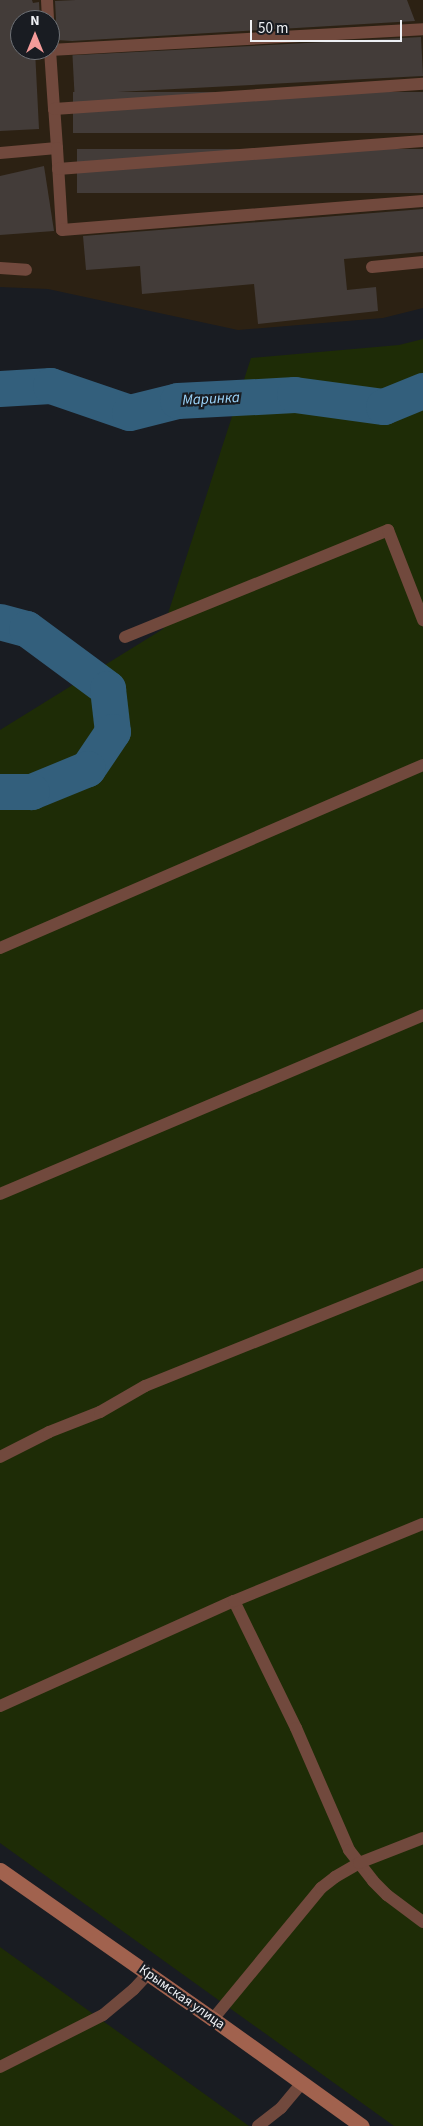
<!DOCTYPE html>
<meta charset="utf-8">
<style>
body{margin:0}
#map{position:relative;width:423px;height:2126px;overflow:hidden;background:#191c22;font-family:"Source Sans 3",sans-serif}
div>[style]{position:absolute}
.industrial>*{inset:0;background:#2c2113}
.green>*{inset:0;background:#1e2c06}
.river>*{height:36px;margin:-18px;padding:0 18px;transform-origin:18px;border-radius:18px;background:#335f7c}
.building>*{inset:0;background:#433c39;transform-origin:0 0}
.service>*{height:12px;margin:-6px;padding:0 6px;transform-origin:6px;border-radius:6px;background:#71493d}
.secondary>*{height:15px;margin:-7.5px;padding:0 7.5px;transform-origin:7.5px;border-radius:7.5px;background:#a1624e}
span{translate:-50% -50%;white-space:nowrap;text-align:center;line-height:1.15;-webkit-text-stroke:4.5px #191c22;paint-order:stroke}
.street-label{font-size:14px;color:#eef0f4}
.water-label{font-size:15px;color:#9ed6fc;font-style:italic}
.north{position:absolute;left:10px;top:10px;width:50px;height:50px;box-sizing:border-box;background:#191c22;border:1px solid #6e7176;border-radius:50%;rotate:0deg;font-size:14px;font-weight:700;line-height:20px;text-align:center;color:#eef0f4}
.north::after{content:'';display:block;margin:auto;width:18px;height:22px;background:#f59b9a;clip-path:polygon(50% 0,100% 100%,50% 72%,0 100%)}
.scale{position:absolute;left:250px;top:20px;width:152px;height:22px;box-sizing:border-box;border:2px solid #eef0f4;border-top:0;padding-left:6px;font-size:15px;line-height:18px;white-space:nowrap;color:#eef0f4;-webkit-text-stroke:4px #191c22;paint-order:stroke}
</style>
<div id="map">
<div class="industrial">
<i style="clip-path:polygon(evenodd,0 0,423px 0,423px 308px,383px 318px,238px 330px,48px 289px,0 287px,0 0,20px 20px,50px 20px,50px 50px,20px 50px,20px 20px)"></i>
</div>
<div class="green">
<i style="clip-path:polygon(423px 339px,423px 2126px,394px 2126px,0 1843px,0 730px,163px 629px,251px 358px,399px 345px)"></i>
<i style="clip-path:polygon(0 1947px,249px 2126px,0 2126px)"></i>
</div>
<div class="river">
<i style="left:0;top:389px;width:51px;rotate:-3.4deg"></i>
<i style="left:51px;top:386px;width:83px;rotate:18.9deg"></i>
<i style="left:130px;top:413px;width:49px;rotate:-14deg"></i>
<i style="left:178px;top:401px;width:117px;rotate:-2.9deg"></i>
<i style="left:295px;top:395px;width:90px;rotate:7.7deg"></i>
<i style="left:384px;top:407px;width:42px;rotate:-22.3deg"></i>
<i style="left:0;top:622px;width:28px;rotate:15deg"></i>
<i style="left:27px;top:629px;width:101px;rotate:36.5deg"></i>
<i style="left:108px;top:689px;width:43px;rotate:83.4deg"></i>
<i style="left:113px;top:732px;width:45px;rotate:124deg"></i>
<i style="left:88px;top:769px;width:61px;rotate:157.7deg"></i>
<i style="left:32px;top:792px;width:32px;rotate:180deg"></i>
</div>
<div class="building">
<i style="clip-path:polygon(0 0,32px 0,33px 3px,39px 2px,40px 20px,20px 20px,20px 50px,35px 50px,39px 129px,0 131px)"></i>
<i style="clip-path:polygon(76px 0,407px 0,415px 21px,72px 41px,57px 40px,50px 37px,50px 28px,56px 20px,55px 1px)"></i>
<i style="left:421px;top:37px;width:39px;height:349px;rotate:87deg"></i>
<i style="left:423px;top:92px;width:41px;height:350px;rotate:90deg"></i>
<i style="left:423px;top:149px;width:44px;height:346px;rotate:90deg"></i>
<i style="clip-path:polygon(44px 166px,54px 231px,0 235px,0 176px)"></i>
<i style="clip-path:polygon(423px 209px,423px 252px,344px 259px,347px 290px,376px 287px,378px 311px,258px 324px,254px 284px,142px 294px,140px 266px,86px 270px,83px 236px)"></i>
</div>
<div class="service">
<i style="left:47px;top:0;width:20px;rotate:87deg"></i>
<i style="left:50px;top:45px;width:5px;rotate:90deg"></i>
<i style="left:50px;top:50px;width:374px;rotate:-3.2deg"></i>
<i style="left:50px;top:50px;width:59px;rotate:86.1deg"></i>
<i style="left:57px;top:148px;width:39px;rotate:-94deg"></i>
<i style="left:54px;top:109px;width:370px;rotate:-3.9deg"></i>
<i style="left:0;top:153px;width:57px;rotate:-5deg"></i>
<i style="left:57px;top:148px;width:82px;rotate:86.5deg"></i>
<i style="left:62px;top:230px;width:362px;rotate:-4.6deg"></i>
<i style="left:58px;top:169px;width:366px;rotate:-4.4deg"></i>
<i style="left:372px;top:267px;width:51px;rotate:-5.6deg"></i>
<i style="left:0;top:268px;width:26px;rotate:4deg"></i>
<i style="left:125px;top:637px;width:284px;rotate:-22.1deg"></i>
<i style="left:388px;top:530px;width:97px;rotate:68.7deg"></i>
<i style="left:0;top:948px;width:461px;rotate:-23.4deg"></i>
<i style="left:0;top:1194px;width:459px;rotate:-22.9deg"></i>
<i style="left:0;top:1457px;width:55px;rotate:-27deg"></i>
<i style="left:49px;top:1432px;width:55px;rotate:-21.4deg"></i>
<i style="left:100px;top:1412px;width:52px;rotate:-30deg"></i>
<i style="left:145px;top:1386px;width:300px;rotate:-21.9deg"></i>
<i style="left:234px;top:1601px;width:141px;rotate:64deg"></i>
<i style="left:296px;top:1728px;width:133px;rotate:66.5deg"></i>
<i style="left:349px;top:1850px;width:39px;rotate:52deg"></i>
<i style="left:373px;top:1881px;width:20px;rotate:45deg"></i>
<i style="left:387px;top:1895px;width:45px;rotate:36.9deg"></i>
<i style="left:0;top:1706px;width:256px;rotate:-24.2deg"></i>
<i style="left:234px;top:1601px;width:204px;rotate:-22.2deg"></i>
<i style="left:213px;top:2019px;width:170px;rotate:-50.5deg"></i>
<i style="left:321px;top:1888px;width:18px;rotate:-38deg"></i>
<i style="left:335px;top:1877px;width:28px;rotate:-30deg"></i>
<i style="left:359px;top:1863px;width:69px;rotate:-21.3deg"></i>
<i style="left:0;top:2067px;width:115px;rotate:-26.8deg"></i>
<i style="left:103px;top:2015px;width:40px;rotate:-40deg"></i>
<i style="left:134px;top:1989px;width:21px;rotate:-47deg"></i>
<i style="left:258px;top:2126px;width:29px;rotate:-38deg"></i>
<i style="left:281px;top:2108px;width:33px;rotate:-50deg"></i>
</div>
<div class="secondary">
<i style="left:0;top:1870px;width:260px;rotate:35deg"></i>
<i style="left:213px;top:2019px;width:183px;rotate:35.7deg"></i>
</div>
<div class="street-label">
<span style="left:182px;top:1997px;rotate:35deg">Крымская улица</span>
</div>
<div class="water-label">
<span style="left:211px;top:399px;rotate:-3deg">Маринка</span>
</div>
<div class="north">N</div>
<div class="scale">50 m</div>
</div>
